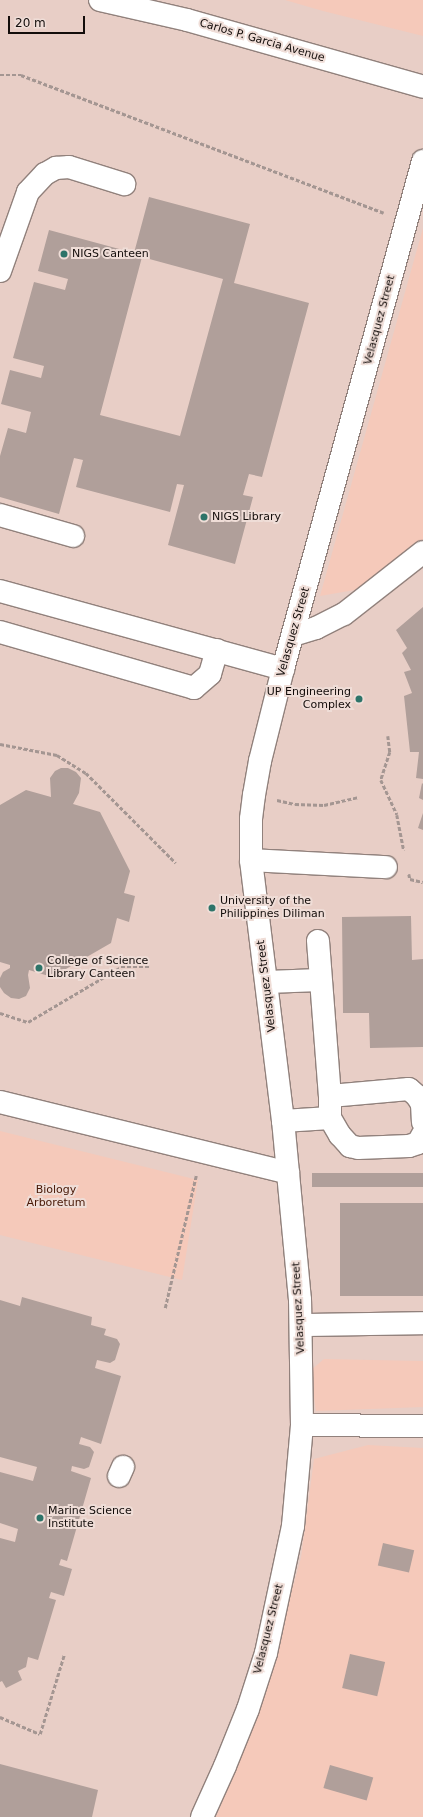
<!DOCTYPE html>
<style>
body{margin:0}
#map{position:relative;width:423px;height:1817px;overflow:hidden;background:#efddd7;font-family:"DejaVu Sans",sans-serif}
div>[style]{position:absolute}
.built>*{inset:0;background:#e8cec6;transform-origin:0 0}
.green>*{inset:0;background:#f5c9ba}
.building>*{inset:0;background:#b09f9a;transform-origin:0 0}
.path>*{height:2.5px;margin-top:-1.25px;transform-origin:0;background:repeating-linear-gradient(90deg,#a49692 0 4px,transparent 0 6px)}
.roads{filter:drop-shadow(1px 0 #91817c) drop-shadow(-1px 0 #91817c) drop-shadow(0 1px #91817c) drop-shadow(0 -1px #91817c)}
.minor>*{height:22px;margin:-11px;padding:0 11px;transform-origin:11px;border-radius:11px;background:#fff}
.major>*{height:22px;margin:-11px;padding:0 11px;transform-origin:11px;border-radius:11px;background:#fff}
.dots>*{width:11px;height:11px;translate:-50% -50%;box-sizing:border-box;border:2px solid #efddd7;border-radius:50%}
span{translate:-50% -50%;white-space:nowrap;text-align:center;line-height:1.15;-webkit-text-stroke:4px #efddd7;paint-order:stroke}
.street-label{font-size:11px;color:#130d0b}
.poi-label{font-size:11px;color:#130d0b}
.left{translate:0 -50%;text-align:left}
.right{translate:-100% -50%;text-align:right}
.park-label{font-size:11px;color:#481806}
.scale{position:absolute;left:8px;top:16px;width:77px;height:18px;box-sizing:border-box;border:2px solid #130d0b;border-top:0;padding-left:5px;font-size:12px;line-height:14px;white-space:nowrap;color:#130d0b;-webkit-text-stroke:3px #efddd7;paint-order:stroke}
</style>
<div id="map">
<div class="built">
<i style="left:0;top:0;width:423px;height:1817px"></i>
</div>
<div class="green">
<i style="clip-path:polygon(285px 0,423px 0,423px 36px,323px 11px)"></i>
<i style="clip-path:polygon(423px 228px,423px 540px,366px 588px,320px 596px)"></i>
<i style="clip-path:polygon(0 1131px,198px 1180px,182px 1280px,0 1235px)"></i>
<i style="clip-path:polygon(324px 1359px,423px 1361px,423px 1407px,316px 1411px,310px 1371px)"></i>
<i style="clip-path:polygon(368px 1445px,423px 1448px,423px 1817px,216px 1817px,253px 1728px,301px 1558px,314px 1459px)"></i>
</div>
<div class="building">
<i style="clip-path:polygon(evenodd,149px 197px,250px 224px,234px 283px,309px 303px,262px 477px,249px 474px,243px 495px,253px 497px,235px 564px,168px 545px,184px 485px,177px 484px,170px 512px,76px 487px,83px 460px,74px 458px,59px 514px,0 497px,0 456px,8px 428px,26px 433px,31px 412px,1px 404px,10px 370px,41px 378px,44px 366px,13px 358px,34px 282px,65px 290px,68px 279px,38px 271px,49px 230px,134px 253px,149px 197px,142px 257px,223px 279px,180px 436px,100px 415px,142px 257px)"></i>
<i style="clip-path:polygon(423px 607px,423px 779px,416px 778px,419px 752px,410px 752px,404px 696px,412px 693px,404px 672px,411px 670px,402px 653px,407px 648px,396px 630px)"></i>
<i style="clip-path:polygon(61px 768px,68px 768px,76px 772px,81px 778px,79px 793px,73px 804px,100px 812px,130px 871px,124px 893px,135px 896px,129px 922px,117px 918px,111px 943px,52px 977px,29px 970px,28px 975px,30px 988px,26px 996px,19px 999px,11px 998px,4px 993px,0 987px,0 978px,3px 972px,10px 968px,10px 965px,0 962px,0 805px,26px 790px,51px 797px,50px 778px,55px 771px)"></i>
<i style="clip-path:polygon(422px 783px,423px 784px,423px 800px,419px 798px)"></i>
<i style="clip-path:polygon(423px 813px,423px 830px,418px 828px)"></i>
<i style="clip-path:polygon(411px 916px,412px 960px,423px 959px,423px 1047px,370px 1048px,369px 1013px,343px 1013px,342px 917px)"></i>
<i style="left:423px;top:1173px;width:14px;height:111px;rotate:90deg"></i>
<i style="left:423px;top:1203px;width:93px;height:83px;rotate:90deg"></i>
<i style="clip-path:polygon(22px 1297px,92px 1317px,91px 1325px,106px 1329px,104px 1335px,117px 1339px,120px 1344px,115px 1360px,110px 1363px,97px 1360px,95px 1368px,121px 1376px,101px 1444px,81px 1437px,79px 1444px,90px 1447px,94px 1452px,89px 1467px,84px 1469px,72px 1466px,71px 1471px,91px 1478px,67px 1561px,61px 1559px,59px 1565px,72px 1569px,64px 1596px,51px 1592px,49px 1598px,56px 1600px,38px 1660px,28px 1657px,26px 1667px,18px 1671px,22px 1680px,6px 1688px,2px 1681px,0 1682px,0 1538px,15px 1542px,18px 1529px,0 1523px,0 1472px,33px 1481px,37px 1467px,0 1457px,0 1300px,20px 1306px)"></i>
<i style="left:383px;top:1543px;width:32px;height:23px;rotate:13deg"></i>
<i style="left:350px;top:1654px;width:36px;height:35px;rotate:13deg"></i>
<i style="clip-path:polygon(0 1764px,98px 1790px,92px 1817px,0 1817px)"></i>
<i style="left:330px;top:1765px;width:45px;height:24px;rotate:16deg"></i>
</div>
<div class="path">
<i style="left:0;top:75px;width:21px"></i>
<i style="left:21px;top:75px;width:388px;rotate:20.8deg"></i>
<i style="left:388px;top:736px;width:16px;rotate:83deg"></i>
<i style="left:390px;top:752px;width:29px;rotate:108deg"></i>
<i style="left:381px;top:780px;width:38px;rotate:65deg"></i>
<i style="left:397px;top:815px;width:36px;rotate:79deg"></i>
<i style="left:0;top:744px;width:58px;rotate:10.9deg"></i>
<i style="left:57px;top:755px;width:34px;rotate:32deg"></i>
<i style="left:86px;top:773px;width:127px;rotate:45deg"></i>
<i style="left:277px;top:800px;width:18px;rotate:13deg"></i>
<i style="left:295px;top:804px;width:29px;rotate:2deg"></i>
<i style="left:324px;top:805px;width:35px;rotate:-13deg"></i>
<i style="left:409px;top:874px;width:5px;rotate:79deg"></i>
<i style="left:410px;top:879px;width:13px;rotate:13deg"></i>
<i style="left:0;top:1013px;width:29px;rotate:18deg"></i>
<i style="left:28px;top:1022px;width:108px;rotate:-30.6deg"></i>
<i style="left:121px;top:967px;width:28px"></i>
<i style="left:165px;top:1308px;width:136px;rotate:-76.8deg"></i>
<i style="left:0;top:1717px;width:43px;rotate:23deg"></i>
<i style="left:40px;top:1734px;width:83px;rotate:-73.1deg"></i>
</div>
<div class="roads">
<div class="minor">
<i style="left:0;top:271px;width:84px;rotate:-70.5deg"></i>
<i style="left:28px;top:192px;width:25px;rotate:-47deg"></i>
<i style="left:45px;top:174px;width:13px;rotate:-29deg"></i>
<i style="left:56px;top:168px;width:13px;rotate:-4deg"></i>
<i style="left:69px;top:167px;width:58px;rotate:17.2deg"></i>
<i style="left:0;top:515px;width:76px;rotate:16deg"></i>
<i style="left:0;top:591px;width:294px;rotate:15.4deg"></i>
<i style="left:0;top:632px;width:202px;rotate:16.1deg"></i>
<i style="left:194px;top:688px;width:21px;rotate:-41deg"></i>
<i style="left:210px;top:674px;width:25px;rotate:-74deg"></i>
<i style="left:293px;top:635px;width:24px;rotate:-17deg"></i>
<i style="left:316px;top:628px;width:31px;rotate:-27deg"></i>
<i style="left:344px;top:614px;width:100px;rotate:-38.1deg"></i>
<i style="left:251px;top:860px;width:135px;rotate:3deg"></i>
<i style="left:318px;top:941px;width:155px;rotate:85.6deg"></i>
<i style="left:330px;top:1096px;width:22px;rotate:90deg"></i>
<i style="left:330px;top:1118px;width:20px;rotate:60deg"></i>
<i style="left:340px;top:1135px;width:15px;rotate:48deg"></i>
<i style="left:350px;top:1146px;width:8px;rotate:14deg"></i>
<i style="left:358px;top:1148px;width:51px;rotate:-2.2deg"></i>
<i style="left:409px;top:1146px;width:9px;rotate:-18deg"></i>
<i style="left:418px;top:1143px;width:10px;rotate:-61deg"></i>
<i style="left:267px;top:982px;width:53px;rotate:-2.2deg"></i>
<i style="left:330px;top:1096px;width:79px;rotate:-5.1deg"></i>
<i style="left:409px;top:1089px;width:11px;rotate:41deg"></i>
<i style="left:417px;top:1096px;width:9px;rotate:58deg"></i>
<i style="left:422px;top:1104px;width:18px;rotate:87deg"></i>
<i style="left:0;top:1102px;width:297px;rotate:13.8deg"></i>
<i style="left:283px;top:1121px;width:47px;rotate:-3.7deg"></i>
<i style="left:301px;top:1325px;width:122px;rotate:-0.9deg"></i>
<i style="left:302px;top:1425px;width:121px;rotate:0.5deg"></i>
<i style="left:119px;top:1476px;width:10px;rotate:-66deg"></i>
<i style="left:202px;top:1817px;width:56px;rotate:-65.7deg"></i>
<i style="left:225px;top:1766px;width:61px;rotate:-68deg"></i>
<i style="left:248px;top:1709px;width:59px;rotate:-72.2deg"></i>
<i style="left:266px;top:1653px;width:130px;rotate:-78deg"></i>
<i style="left:293px;top:1526px;width:101px;rotate:-84.9deg"></i>
<i style="left:302px;top:1425px;width:125px;rotate:-90.9deg"></i>
<i style="left:300px;top:1300px;width:180px;rotate:-95.4deg"></i>
<i style="left:283px;top:1121px;width:263px;rotate:-97deg"></i>
<i style="left:251px;top:860px;width:41px;rotate:-90deg"></i>
<i style="left:251px;top:819px;width:24px;rotate:-83deg"></i>
<i style="left:254px;top:795px;width:35px;rotate:-80deg"></i>
<i style="left:260px;top:761px;width:95px;rotate:-76deg"></i>
<i style="left:283px;top:669px;width:527px;rotate:-74.59deg"></i>
</div>
<div class="major">
<i style="left:100px;top:0;width:89px;rotate:12.9deg"></i>
<i style="left:187px;top:20px;width:245px;rotate:15.8deg"></i>
</div>
</div>
<div class="dots">
<i style="left:64px;top:254px;background:#2d7469"></i>
<i style="left:204px;top:517px;background:#2d7469"></i>
<i style="left:359px;top:699px;background:#2d7469"></i>
<i style="left:212px;top:908px;background:#2d7469"></i>
<i style="left:39px;top:968px;background:#2d7469"></i>
<i style="left:40px;top:1518px;background:#2d7469"></i>
</div>
<div class="street-label">
<span style="left:262px;top:41px;rotate:16deg">Carlos P. Garcia Avenue</span>
<span style="left:380px;top:320px;rotate:-75deg">Velasquez Street</span>
<span style="left:294px;top:632px;rotate:-74deg">Velasquez Street</span>
<span style="left:267px;top:986px;rotate:-97deg">Velasquez Street</span>
<span style="left:299px;top:1308px;rotate:-93deg">Velasquez Street</span>
<span style="left:269px;top:1629px;rotate:-76deg">Velasquez Street</span>
</div>
<div class="poi-label">
<span class="left" style="left:72px;top:254px">NIGS Canteen</span>
<span class="left" style="left:212px;top:517px">NIGS Library</span>
<span class="right" style="left:351px;top:699px">UP Engineering<br>Complex</span>
<span class="left" style="left:220px;top:908px">University of the<br>Philippines Diliman</span>
<span class="left" style="left:47px;top:968px">College of Science<br>Library Canteen</span>
<span class="left" style="left:48px;top:1518px">Marine Science<br>Institute</span>
</div>
<div class="park-label">
<span style="left:56px;top:1197px">Biology<br>Arboretum</span>
</div>
<div class="scale">20 m</div>
</div>
